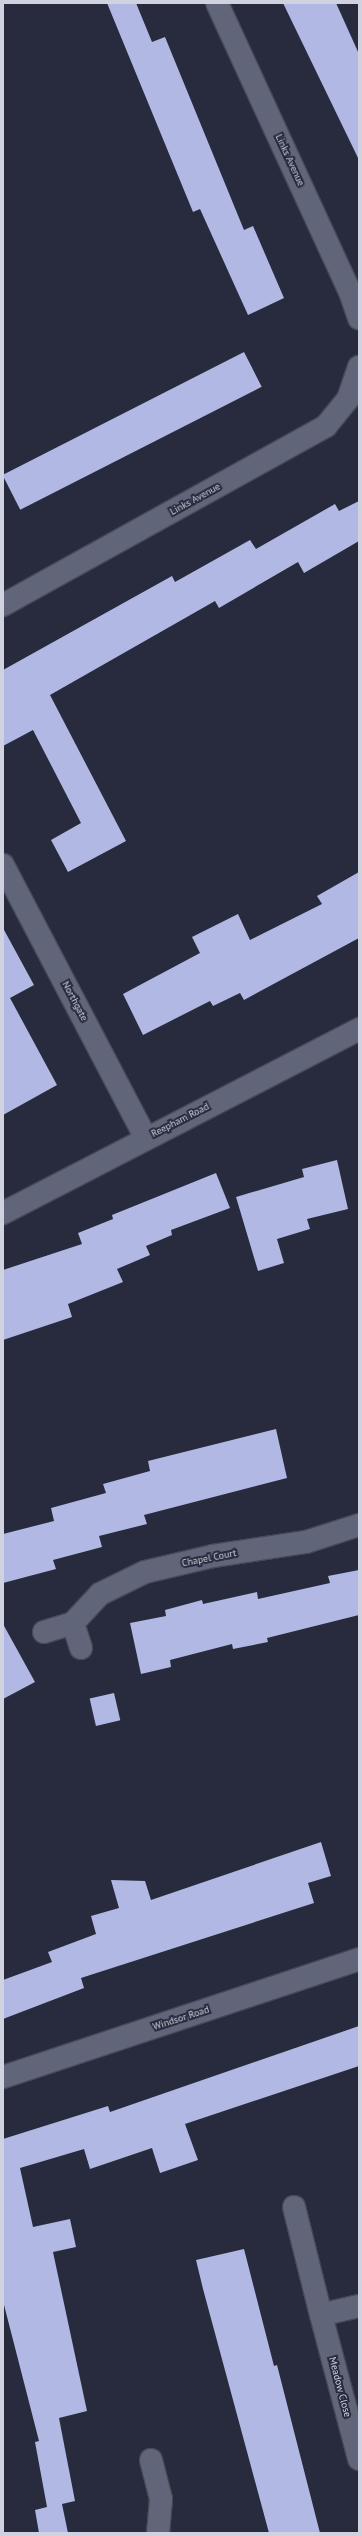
<!DOCTYPE html>
<style>
body{margin:0}
#map{position:relative;width:362px;height:2536px;overflow:hidden;background:#272b3d;font-family:"PT Sans",sans-serif}
div>[style]{position:absolute}
.building>*{inset:0;background:#b0b8e3;transform-origin:0 0}
.roads{filter:drop-shadow(1px 0 #464958) drop-shadow(-1px 0 #464958) drop-shadow(0 1px #464958) drop-shadow(0 -1px #464958)}
.minor>*{height:22px;margin:-11px;padding:0 11px;transform-origin:11px;border-radius:11px;background:#61657a}
span{translate:-50% -50%;white-space:nowrap;text-align:center;line-height:1.15;-webkit-text-stroke:4px #272b3d;paint-order:stroke}
.street-label{font-size:10px;color:#d0d3df}
.frame{position:absolute;inset:0;border:4px solid #d0d3df;pointer-events:none}
</style>
<div id="map">
<div class="building">
<i style="clip-path:polygon(107px 3px,136px 3px,152px 42px,165px 37px,244px 230px,253px 226px,284px 298px,248px 315px,200px 209px,193px 212px)"></i>
<i style="clip-path:polygon(283px 3px,336px 3px,359px 54px,359px 160px)"></i>
<i style="left:244px;top:352px;width:39px;height:271px;rotate:63deg"></i>
<i style="clip-path:polygon(359px 501px,359px 541px,304px 573px,298px 562px,219px 608px,215px 601px,50px 695px,126px 841px,68px 872px,51px 840px,81px 823px,33px 730px,3px 746px,3px 670px,172px 576px,175px 582px,250px 540px,256px 549px,335px 504px,339px 511px)"></i>
<i style="clip-path:polygon(359px 872px,359px 938px,244px 1000px,240px 993px,213px 1006px,210px 1001px,143px 1035px,123px 994px,200px 953px,192px 937px,238px 914px,250px 940px,322px 904px,317px 896px)"></i>
<i style="clip-path:polygon(3px 928px,34px 985px,10px 998px,57px 1085px,3px 1115px)"></i>
<i style="clip-path:polygon(337px 1160px,348px 1209px,307px 1219px,310px 1229px,277px 1239px,284px 1263px,258px 1271px,236px 1197px,304px 1177px,302px 1169px)"></i>
<i style="clip-path:polygon(216px 1173px,230px 1208px,171px 1230px,172px 1235px,146px 1246px,150px 1255px,117px 1269px,123px 1282px,68px 1304px,72px 1317px,3px 1340px,3px 1270px,82px 1244px,78px 1233px,113px 1219px,112px 1215px)"></i>
<i style="clip-path:polygon(276px 1429px,287px 1478px,144px 1515px,147px 1524px,99px 1536px,102px 1547px,53px 1560px,56px 1569px,3px 1583px,3px 1534px,54px 1521px,51px 1508px,106px 1493px,103px 1484px,150px 1471px,148px 1461px)"></i>
<i style="clip-path:polygon(359px 1570px,359px 1615px,267px 1638px,268px 1642px,233px 1649px,232px 1644px,170px 1660px,171px 1667px,141px 1674px,130px 1623px,166px 1616px,165px 1610px,202px 1600px,203px 1604px,257px 1592px,258px 1599px,330px 1583px,328px 1576px)"></i>
<i style="clip-path:polygon(3px 1624px,35px 1682px,3px 1699px)"></i>
<i style="left:114px;top:1693px;width:28px;height:25px;rotate:77deg"></i>
<i style="clip-path:polygon(321px 1842px,331px 1876px,308px 1883px,314px 1903px,81px 1978px,84px 1988px,3px 2019px,3px 1980px,52px 1962px,48px 1952px,96px 1934px,91px 1916px,119px 1908px,111px 1880px,145px 1881px,151px 1900px)"></i>
<i style="clip-path:polygon(359px 2026px,359px 2066px,185px 2124px,198px 2160px,160px 2173px,152px 2148px,90px 2169px,84px 2149px,20px 2168px,33px 2227px,70px 2219px,76px 2247px,53px 2252px,87px 2411px,59px 2418px,75px 2501px,62px 2504px,68px 2533px,39px 2533px,35px 2510px,47px 2507px,35px 2442px,39px 2441px,3px 2301px,3px 2139px,108px 2106px,110px 2112px)"></i>
<i style="clip-path:polygon(244px 2249px,274px 2366px,277px 2365px,320px 2533px,269px 2533px,203px 2289px,196px 2260px)"></i>
</div>
<div class="roads">
<div class="minor">
<i style="left:217px;top:3px;width:318px;rotate:65.3deg"></i>
<i style="left:350px;top:292px;width:28px;rotate:71deg"></i>
<i style="left:3px;top:605px;width:369px;rotate:-29deg"></i>
<i style="left:326px;top:426px;width:35px;rotate:-51deg"></i>
<i style="left:348px;top:399px;width:34px;rotate:-71deg"></i>
<i style="left:3px;top:865px;width:308px;rotate:62.4deg"></i>
<i style="left:3px;top:1213px;width:401px;rotate:-27.3deg"></i>
<i style="left:44px;top:1632px;width:30px;rotate:-17deg"></i>
<i style="left:81px;top:1648px;width:26px;rotate:-108deg"></i>
<i style="left:73px;top:1623px;width:40px;rotate:-47deg"></i>
<i style="left:100px;top:1594px;width:50px;rotate:-26.1deg"></i>
<i style="left:145px;top:1572px;width:70px;rotate:-13.2deg"></i>
<i style="left:213px;top:1556px;width:94px;rotate:-8.6deg"></i>
<i style="left:306px;top:1542px;width:56px;rotate:-17.8deg"></i>
<i style="left:3px;top:2077px;width:375px;rotate:-18.3deg"></i>
<i style="left:294px;top:2207px;width:111px;rotate:76deg"></i>
<i style="left:359px;top:2306px;width:39px;rotate:167deg"></i>
<i style="left:321px;top:2315px;width:149px;rotate:75.2deg"></i>
<i style="left:151px;top:2460px;width:40px;rotate:75.6deg"></i>
<i style="left:161px;top:2499px;width:34px;rotate:95deg"></i>
</div>
</div>
<div class="street-label">
<span style="left:290px;top:160px;rotate:65deg">Links Avenue</span>
<span style="left:195px;top:499px;rotate:-29deg">Links Avenue</span>
<span style="left:75px;top:1001px;rotate:62deg">Northgate</span>
<span style="left:180px;top:1120px;rotate:-27deg">Reepham Road</span>
<span style="left:209px;top:1558px;rotate:-11deg">Chapel Court</span>
<span style="left:181px;top:2018px;rotate:-18deg">Windsor Road</span>
<span style="left:340px;top:2387px;rotate:75deg">Meadow Close</span>
</div>
<div class="frame"></div>
</div>
